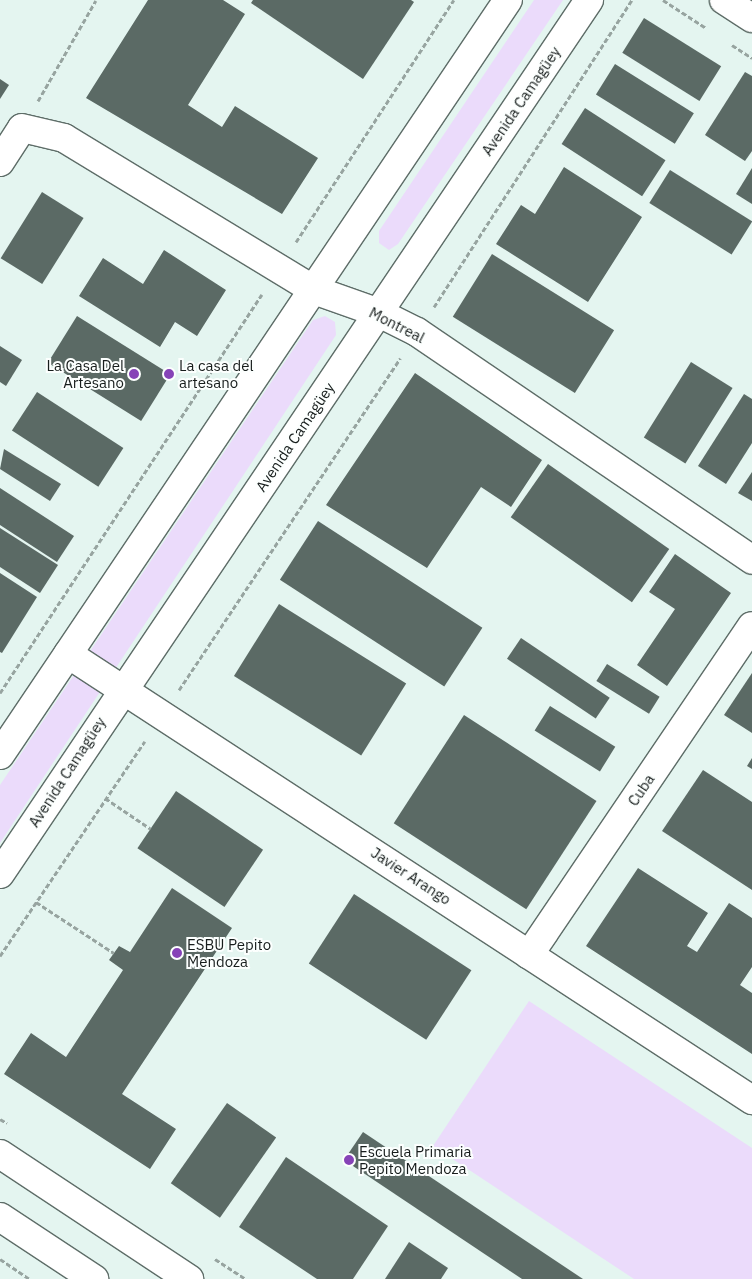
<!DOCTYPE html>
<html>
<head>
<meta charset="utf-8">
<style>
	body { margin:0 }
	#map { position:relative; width:752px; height:1279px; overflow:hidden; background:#e4f5f0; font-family:"IBM Plex Sans",sans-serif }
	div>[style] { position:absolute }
	.green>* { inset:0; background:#ebdbfb }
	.building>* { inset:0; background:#5b6a65; transform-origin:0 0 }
	.path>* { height:3px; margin-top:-1.5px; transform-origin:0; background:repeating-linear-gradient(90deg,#97a4a0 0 5px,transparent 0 7.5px) }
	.roads { filter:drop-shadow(1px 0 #5e6d68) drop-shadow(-1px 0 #5e6d68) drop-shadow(0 1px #5e6d68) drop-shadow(0 -1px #5e6d68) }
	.minor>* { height:28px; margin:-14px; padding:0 14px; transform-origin:14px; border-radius:14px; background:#fff }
	.major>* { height:28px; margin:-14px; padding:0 14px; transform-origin:14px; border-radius:14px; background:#fff }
	.dots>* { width:14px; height:14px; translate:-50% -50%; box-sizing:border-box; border:2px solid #fcfffe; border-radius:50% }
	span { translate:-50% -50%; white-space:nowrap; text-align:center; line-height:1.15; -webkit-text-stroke:4px #fcfffe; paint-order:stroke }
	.street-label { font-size:15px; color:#171d1c }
	.poi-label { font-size:15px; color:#171d1c }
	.right { translate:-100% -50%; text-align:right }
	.left { translate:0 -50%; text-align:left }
</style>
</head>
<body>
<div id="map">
	<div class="green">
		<i style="clip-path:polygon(534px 0,563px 0,398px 244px,389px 250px,379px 243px,379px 231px)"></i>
		<i style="clip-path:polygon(325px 316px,335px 322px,336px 335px,0 843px,0 785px,313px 320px)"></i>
		<i style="clip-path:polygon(529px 1001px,752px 1148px,752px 1279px,634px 1279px,433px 1146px)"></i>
	</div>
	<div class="building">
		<i style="clip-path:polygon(148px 0,223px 0,245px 14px,188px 105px,222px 127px,235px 106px,318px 158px,282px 214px,86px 98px)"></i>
		<i style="clip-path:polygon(253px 0,411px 0,414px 2px,363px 79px,251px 3px)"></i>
		<i style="left:644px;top:18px;width:91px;height:41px;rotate:32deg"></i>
		<i style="left:615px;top:64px;width:93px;height:36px;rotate:32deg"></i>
		<i style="clip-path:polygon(745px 72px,752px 76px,752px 151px,745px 161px,705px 135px)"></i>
		<i style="clip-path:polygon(0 79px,9px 85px,0 99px)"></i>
		<i style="left:585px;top:108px;width:96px;height:43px;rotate:33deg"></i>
		<i style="clip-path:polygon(564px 167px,642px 217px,588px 302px,496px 244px,521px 205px,535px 214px)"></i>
		<i style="clip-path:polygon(752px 168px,752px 204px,736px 194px)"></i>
		<i style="left:670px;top:170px;width:97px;height:39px;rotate:32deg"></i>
		<i style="left:42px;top:192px;width:49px;height:78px;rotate:32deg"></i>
		<i style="clip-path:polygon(164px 250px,226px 290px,197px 336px,175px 322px,160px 347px,79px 296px,103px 258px,143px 284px)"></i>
		<i style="left:492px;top:254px;width:144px;height:74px;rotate:32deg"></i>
		<i style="left:77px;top:316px;width:110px;height:55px;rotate:32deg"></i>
		<i style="clip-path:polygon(0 346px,22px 360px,6px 386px,0 382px)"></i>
		<i style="left:691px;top:362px;width:49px;height:89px;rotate:32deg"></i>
		<i style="clip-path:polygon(415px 373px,542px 460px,511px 507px,481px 487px,427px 568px,326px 505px)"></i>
		<i style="left:37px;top:392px;width:103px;height:46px;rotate:33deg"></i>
		<i style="clip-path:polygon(744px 394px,752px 399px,752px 443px,726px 484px,698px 466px)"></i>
		<i style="clip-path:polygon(4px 449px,61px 484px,50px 501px,0 469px)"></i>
		<i style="left:548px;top:464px;width:148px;height:65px;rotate:35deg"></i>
		<i style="clip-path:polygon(752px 472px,752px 501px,738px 493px)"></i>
		<i style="clip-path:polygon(0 488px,74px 536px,57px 562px,0 525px)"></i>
		<i style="left:318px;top:521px;width:196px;height:70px;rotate:33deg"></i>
		<i style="clip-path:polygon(0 528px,58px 565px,40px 593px,0 567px)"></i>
		<i style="clip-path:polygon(675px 554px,731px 593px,667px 686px,637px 665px,675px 609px,649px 592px)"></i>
		<i style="clip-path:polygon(0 573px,37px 597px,2px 653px,0 652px)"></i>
		<i style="left:279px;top:604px;width:150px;height:85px;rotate:32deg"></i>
		<i style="left:521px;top:638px;width:107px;height:25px;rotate:34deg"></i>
		<i style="left:607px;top:664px;width:62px;height:20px;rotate:32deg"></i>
		<i style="clip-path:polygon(752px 673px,752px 733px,724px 715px)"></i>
		<i style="left:550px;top:706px;width:77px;height:29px;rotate:32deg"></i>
		<i style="left:464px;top:715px;width:158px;height:129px;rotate:33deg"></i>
		<i style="clip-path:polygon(752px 758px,752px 769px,747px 766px)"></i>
		<i style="clip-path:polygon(703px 770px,752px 802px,752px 890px,662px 831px)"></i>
		<i style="left:176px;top:791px;width:105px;height:69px;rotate:34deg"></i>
		<i style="clip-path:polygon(638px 868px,708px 913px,687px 946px,697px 952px,729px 903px,752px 918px,752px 967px,740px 985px,752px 993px,752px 1054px,586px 946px)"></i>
		<i style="clip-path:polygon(172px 888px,232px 928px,122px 1094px,176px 1129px,150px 1169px,4px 1074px,31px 1033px,66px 1057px,123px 970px,109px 960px,119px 946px,130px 952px)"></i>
		<i style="left:354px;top:894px;width:140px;height:83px;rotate:33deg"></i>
		<i style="left:227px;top:1103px;width:60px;height:98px;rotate:35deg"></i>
		<i style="clip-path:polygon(363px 1132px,583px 1279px,522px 1279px,344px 1160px)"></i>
		<i style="clip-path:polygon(286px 1157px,388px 1226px,353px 1279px,317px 1279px,239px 1227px)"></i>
		<i style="clip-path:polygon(409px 1242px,448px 1268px,441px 1279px,385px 1279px)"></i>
	</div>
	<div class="path">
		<i style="left:663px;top:0;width:51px;rotate:33.1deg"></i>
		<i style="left:732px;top:45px;width:24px;rotate:33deg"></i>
		<i style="left:38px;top:101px;width:116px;rotate:-60.1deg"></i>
		<i style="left:296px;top:242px;width:289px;rotate:-56.9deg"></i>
		<i style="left:434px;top:307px;width:365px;rotate:-57.2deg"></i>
		<i style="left:179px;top:690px;width:399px;rotate:-56.3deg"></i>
		<i style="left:0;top:693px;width:477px;rotate:-56.7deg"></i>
		<i style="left:105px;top:798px;width:55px;rotate:34deg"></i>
		<i style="left:36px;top:902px;width:93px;rotate:33.2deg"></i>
		<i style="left:0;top:956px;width:259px;rotate:-56deg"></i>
		<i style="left:0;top:1119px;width:8px;rotate:30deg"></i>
		<i style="left:0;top:1259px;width:36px;rotate:34deg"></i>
		<i style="left:215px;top:1259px;width:37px;rotate:33deg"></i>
	</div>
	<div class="roads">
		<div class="minor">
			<i style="left:724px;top:0;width:33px;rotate:33deg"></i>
			<i style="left:0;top:162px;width:40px;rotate:-57.1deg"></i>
			<i style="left:22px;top:128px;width:43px;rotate:13.4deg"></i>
			<i style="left:64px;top:138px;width:293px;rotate:31.3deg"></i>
			<i style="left:314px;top:290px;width:69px;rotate:19.5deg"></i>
			<i style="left:379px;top:313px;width:42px;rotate:26.6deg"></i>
			<i style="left:417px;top:332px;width:405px;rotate:34.2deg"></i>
			<i style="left:68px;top:654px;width:817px;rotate:33.11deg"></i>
			<i style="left:529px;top:955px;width:397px;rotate:-55.9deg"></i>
		</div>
		<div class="major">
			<i style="left:0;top:755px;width:910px;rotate:-56.07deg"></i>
			<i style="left:0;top:874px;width:1054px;rotate:-56.02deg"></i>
			<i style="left:0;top:1154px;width:227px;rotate:33.5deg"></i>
			<i style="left:0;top:1217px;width:113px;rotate:33.4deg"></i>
		</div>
	</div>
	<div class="dots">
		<i style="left:134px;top:374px;background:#8643b7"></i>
		<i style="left:169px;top:374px;background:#8643b7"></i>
		<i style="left:177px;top:953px;background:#8643b7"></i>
		<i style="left:349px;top:1160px;background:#8643b7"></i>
	</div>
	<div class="street-label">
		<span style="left:521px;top:101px;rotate:-56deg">Avenida Camagüey</span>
		<span style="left:397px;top:325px;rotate:27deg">Montreal</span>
		<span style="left:295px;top:437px;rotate:-56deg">Avenida Camagüey</span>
		<span style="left:67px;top:772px;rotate:-57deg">Avenida Camagüey</span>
		<span style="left:641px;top:790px;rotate:-56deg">Cuba</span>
		<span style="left:411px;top:876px;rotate:33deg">Javier Arango</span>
	</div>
	<div class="poi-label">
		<span class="right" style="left:124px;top:374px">La Casa Del<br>Artesano</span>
		<span class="left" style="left:179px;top:374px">La casa del<br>artesano</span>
		<span class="left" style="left:187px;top:953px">ESBU Pepito<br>Mendoza</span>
		<span class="left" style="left:359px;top:1160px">Escuela Primaria<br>Pepito Mendoza</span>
	</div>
</div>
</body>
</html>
